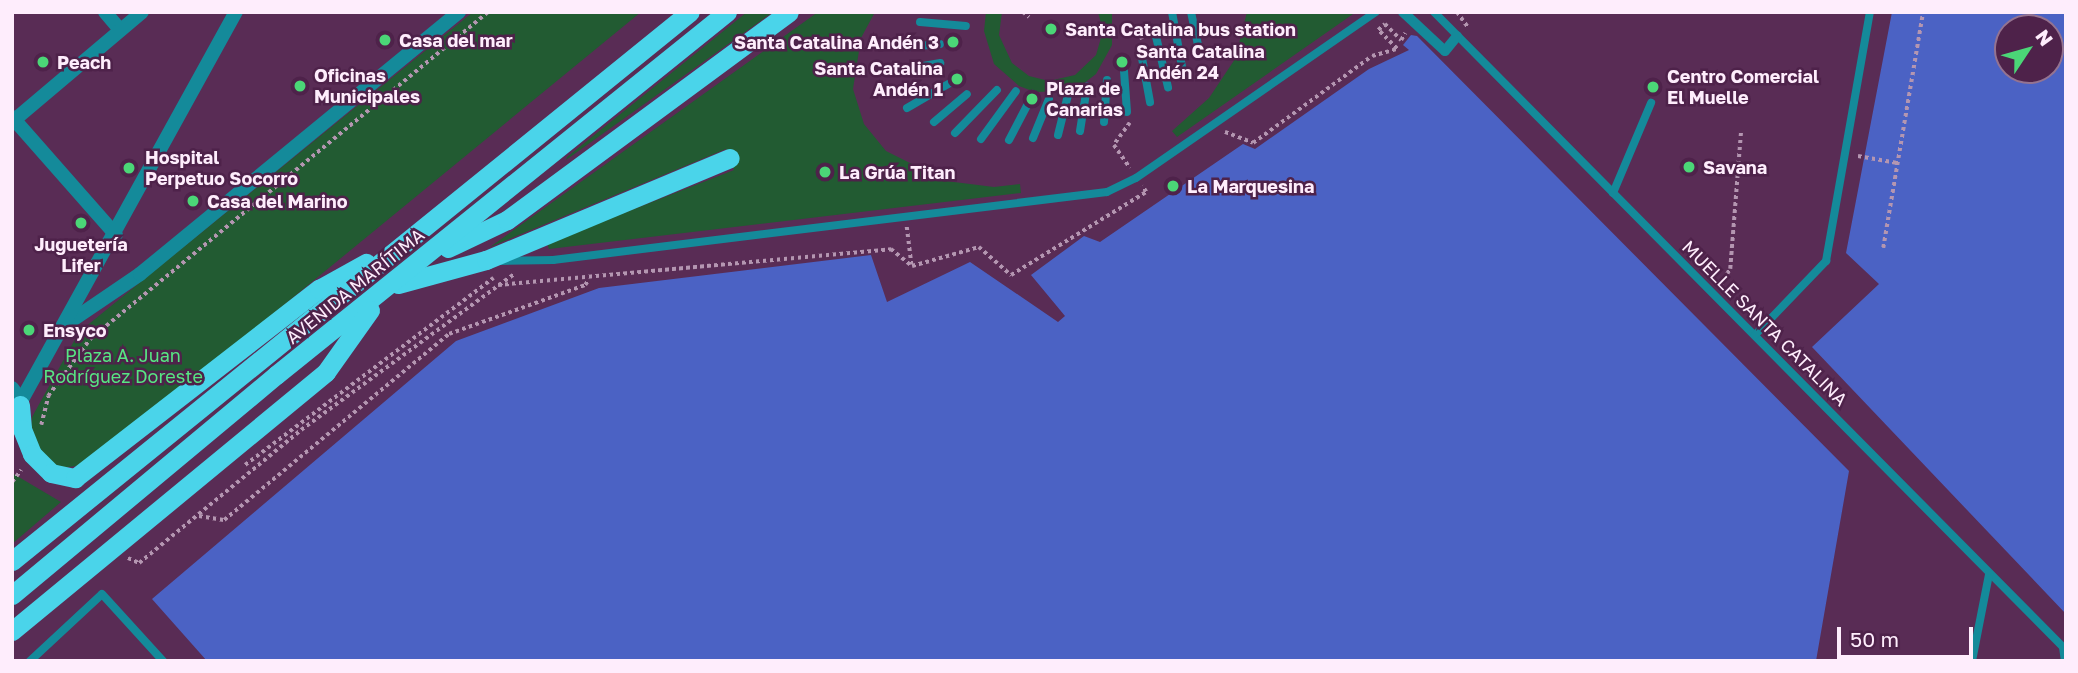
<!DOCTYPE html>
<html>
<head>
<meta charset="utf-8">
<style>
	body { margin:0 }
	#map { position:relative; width:2078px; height:673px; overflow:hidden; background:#592c55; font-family:"Golos Text",sans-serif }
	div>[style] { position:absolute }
	.green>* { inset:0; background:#225b32 }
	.water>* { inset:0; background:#4b62c4 }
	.path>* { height:3.5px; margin-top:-1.75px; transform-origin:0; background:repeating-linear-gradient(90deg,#b496b1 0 3.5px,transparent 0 7px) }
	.service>* { height:8px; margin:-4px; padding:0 4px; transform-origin:4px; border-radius:4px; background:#148a9a }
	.pedestrian>* { height:10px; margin:-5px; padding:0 5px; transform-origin:5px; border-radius:5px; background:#148a9a }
	.minor>* { height:14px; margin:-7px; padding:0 7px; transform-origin:7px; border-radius:7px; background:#148a9a }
	.tertiary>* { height:14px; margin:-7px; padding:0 7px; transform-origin:7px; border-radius:7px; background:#148a9a }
	.trunk>* { height:19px; margin:-9.5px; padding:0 9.5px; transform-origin:9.5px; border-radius:9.5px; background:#4ad4ea }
	.dots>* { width:19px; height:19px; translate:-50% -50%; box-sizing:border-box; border:4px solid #4e224a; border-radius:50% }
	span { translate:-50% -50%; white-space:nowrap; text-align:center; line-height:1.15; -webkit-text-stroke:5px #4e224a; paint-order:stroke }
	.poi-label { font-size:18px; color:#feedfc; font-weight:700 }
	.left { translate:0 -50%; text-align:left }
	.right { translate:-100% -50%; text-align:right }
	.street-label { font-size:18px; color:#feedfc }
	.park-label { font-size:18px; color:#57e683 }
	.frame { position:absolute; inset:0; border:14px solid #feedfc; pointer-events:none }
	.north { position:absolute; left:1994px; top:14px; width:70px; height:70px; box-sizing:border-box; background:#4e224a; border:2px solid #947391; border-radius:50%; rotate:54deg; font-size:19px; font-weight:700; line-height:28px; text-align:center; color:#feedfc }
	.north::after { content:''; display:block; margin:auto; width:24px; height:32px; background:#4bd677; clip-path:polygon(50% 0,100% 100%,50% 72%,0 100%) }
	.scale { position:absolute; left:1837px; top:627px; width:136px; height:32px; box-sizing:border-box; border:4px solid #feedfc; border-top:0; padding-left:9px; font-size:21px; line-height:24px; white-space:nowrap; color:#feedfc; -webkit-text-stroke:5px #4e224a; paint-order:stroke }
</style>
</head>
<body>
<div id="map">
	<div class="green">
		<i style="clip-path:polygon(473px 12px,641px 12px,90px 464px,62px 468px,48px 462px,30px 438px,32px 417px,79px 332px)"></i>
		<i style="clip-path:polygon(747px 12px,773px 12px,566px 160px,567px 157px)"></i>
		<i style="clip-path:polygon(818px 12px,875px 12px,861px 38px,853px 89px,864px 124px,886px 151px,946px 181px,994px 187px,1020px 184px,1021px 193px,549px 249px,547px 243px,734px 170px,726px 149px,490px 247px)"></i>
		<i style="clip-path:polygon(986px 12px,1002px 12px,999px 35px,1012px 63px,1029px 76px,1049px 81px,1075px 75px,1096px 55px,1103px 31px,1098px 12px,1112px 12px,1112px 45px,1096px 74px,1083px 84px,1068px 91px,1035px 92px,1019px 86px,994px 64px,984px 31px)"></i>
		<i style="clip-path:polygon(1247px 12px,1356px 12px,1177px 137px,1172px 131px,1209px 98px,1235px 59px)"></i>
		<i style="clip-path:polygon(12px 473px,61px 502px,12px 544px)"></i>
	</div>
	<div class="water">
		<i style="clip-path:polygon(evenodd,1892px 12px,2066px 12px,2066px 614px,1812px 347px,1879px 284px,1846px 253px,1892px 12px,2008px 28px,2050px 28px,2050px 70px,2008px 70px,2008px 28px)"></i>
		<i style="clip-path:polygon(1411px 35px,1417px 36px,1849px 471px,1816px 661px,207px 661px,152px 599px,456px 341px,599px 288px,871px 255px,887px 302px,970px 262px,1058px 322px,1065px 316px,1031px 275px,1084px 236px,1100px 242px,1243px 144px,1255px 149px,1369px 69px,1409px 50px,1403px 45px)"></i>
	</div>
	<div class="path">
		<i style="left:1023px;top:12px;width:8px;rotate:40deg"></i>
		<i style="left:1457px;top:12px;width:19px;rotate:54deg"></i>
		<i style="left:1139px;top:31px;width:9px;rotate:69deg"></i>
		<i style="left:1130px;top:123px;width:27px;rotate:126deg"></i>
		<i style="left:1114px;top:145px;width:28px;rotate:55deg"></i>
		<i style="left:1225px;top:132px;width:30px;rotate:21deg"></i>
		<i style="left:1253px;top:143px;width:147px;rotate:-36.2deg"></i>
		<i style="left:1372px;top:56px;width:26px;rotate:-16deg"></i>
		<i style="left:1397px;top:49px;width:27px;rotate:-135deg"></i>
		<i style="left:1378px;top:30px;width:9px;rotate:-41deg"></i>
		<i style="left:1385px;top:24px;width:23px;rotate:45deg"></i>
		<i style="left:1401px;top:40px;width:8px;rotate:-60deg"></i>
		<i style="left:1858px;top:156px;width:40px;rotate:10deg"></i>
		<i style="left:907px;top:227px;width:38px;rotate:83deg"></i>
		<i style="left:1883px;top:248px;width:239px;rotate:-80.4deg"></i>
		<i style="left:498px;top:285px;width:395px;rotate:-5.2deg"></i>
		<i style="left:891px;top:249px;width:27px;rotate:39deg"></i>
		<i style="left:912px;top:266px;width:70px;rotate:-15.8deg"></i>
		<i style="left:979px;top:247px;width:43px;rotate:41.2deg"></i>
		<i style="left:1011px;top:275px;width:158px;rotate:-31.6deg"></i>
		<i style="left:1146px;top:192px;width:7px;rotate:-124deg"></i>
		<i style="left:1720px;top:286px;width:20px;rotate:-60deg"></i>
		<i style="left:1730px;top:269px;width:139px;rotate:-85.5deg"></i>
		<i style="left:41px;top:425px;width:30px;rotate:-76deg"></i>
		<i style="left:48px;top:396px;width:71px;rotate:-53.6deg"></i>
		<i style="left:90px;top:339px;width:515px;rotate:-39.41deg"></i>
		<i style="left:245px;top:465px;width:311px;rotate:-37deg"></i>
		<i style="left:12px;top:482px;width:15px;rotate:-53deg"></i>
		<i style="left:199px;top:516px;width:25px;rotate:9deg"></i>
		<i style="left:224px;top:520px;width:292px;rotate:-39.6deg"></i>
		<i style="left:449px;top:334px;width:145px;rotate:-19.8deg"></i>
		<i style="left:585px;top:285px;width:7px;rotate:-56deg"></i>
		<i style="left:128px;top:558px;width:12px;rotate:24deg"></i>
		<i style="left:139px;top:563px;width:210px;rotate:-39.4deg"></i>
		<i style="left:301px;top:430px;width:264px;rotate:-36.2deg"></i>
	</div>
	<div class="service">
		<i style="left:1172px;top:12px;width:61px;rotate:79.6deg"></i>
		<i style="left:1191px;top:12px;width:38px;rotate:78deg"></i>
		<i style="left:1434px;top:12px;width:898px;rotate:45.27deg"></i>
		<i style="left:920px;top:22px;width:46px;rotate:5deg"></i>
		<i style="left:1154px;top:28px;width:61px;rotate:76.7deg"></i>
		<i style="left:907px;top:47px;width:33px;rotate:-5deg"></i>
		<i style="left:1142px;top:58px;width:45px;rotate:79.7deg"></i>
		<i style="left:895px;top:71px;width:46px;rotate:-10.1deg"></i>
		<i style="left:1124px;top:71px;width:41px;rotate:85.8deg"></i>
		<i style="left:907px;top:108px;width:50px;rotate:-30.2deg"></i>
		<i style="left:934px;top:122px;width:43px;rotate:-40.3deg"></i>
		<i style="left:1104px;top:122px;width:42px;rotate:-85.9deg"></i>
		<i style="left:1080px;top:131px;width:45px;rotate:-81deg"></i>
		<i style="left:955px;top:133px;width:60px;rotate:-45.7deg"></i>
		<i style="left:1058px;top:135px;width:41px;rotate:-76deg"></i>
		<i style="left:1033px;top:138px;width:42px;rotate:-67.7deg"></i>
		<i style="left:981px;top:139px;width:59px;rotate:-53.9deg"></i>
		<i style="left:1009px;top:140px;width:52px;rotate:-62.4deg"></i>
		<i style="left:1613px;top:193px;width:98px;rotate:-67.1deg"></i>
		<i style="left:500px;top:261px;width:53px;rotate:-1.1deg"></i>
		<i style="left:553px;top:260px;width:558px;rotate:-7deg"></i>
		<i style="left:1107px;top:192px;width:32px;rotate:-26deg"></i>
		<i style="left:1136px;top:178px;width:292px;rotate:-34.7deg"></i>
		<i style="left:1755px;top:335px;width:103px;rotate:-46.2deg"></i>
		<i style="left:1826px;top:261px;width:253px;rotate:-80deg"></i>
		<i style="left:2063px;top:647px;width:14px;rotate:82deg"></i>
		<i style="left:30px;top:661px;width:98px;rotate:-42.9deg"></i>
		<i style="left:102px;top:594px;width:91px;rotate:47.7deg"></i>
		<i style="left:1972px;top:661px;width:89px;rotate:-78.9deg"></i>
	</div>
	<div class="pedestrian">
		<i style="left:1403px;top:12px;width:57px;rotate:42.9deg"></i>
		<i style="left:1445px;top:51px;width:19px;rotate:-51deg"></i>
	</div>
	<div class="minor">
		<i style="left:105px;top:12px;width:23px;rotate:50deg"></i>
		<i style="left:12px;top:117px;width:157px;rotate:48.6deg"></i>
		<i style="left:68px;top:323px;width:87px;rotate:-34.2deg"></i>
		<i style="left:140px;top:274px;width:413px;rotate:-39.4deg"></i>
		<i style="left:12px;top:388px;width:15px;rotate:53deg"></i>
		<i style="left:15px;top:412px;width:457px;rotate:-61.1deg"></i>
	</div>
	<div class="tertiary">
		<i style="left:12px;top:122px;width:170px;rotate:-40.2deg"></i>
	</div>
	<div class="trunk">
		<i style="left:448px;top:248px;width:65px;rotate:-25.4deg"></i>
		<i style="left:507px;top:220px;width:350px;rotate:-36.4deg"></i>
		<i style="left:398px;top:284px;width:91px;rotate:-15.3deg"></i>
		<i style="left:486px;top:260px;width:264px;rotate:-22.7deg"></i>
		<i style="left:20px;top:405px;width:24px;rotate:85deg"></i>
		<i style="left:22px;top:429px;width:27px;rotate:68deg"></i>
		<i style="left:32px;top:454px;width:27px;rotate:45deg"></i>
		<i style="left:51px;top:473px;width:25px;rotate:12deg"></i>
		<i style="left:75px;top:478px;width:309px;rotate:-37.8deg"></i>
		<i style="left:319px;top:289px;width:54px;rotate:-29deg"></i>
		<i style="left:12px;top:561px;width:872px;rotate:-39deg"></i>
		<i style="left:12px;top:595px;width:344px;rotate:-39.8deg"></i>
		<i style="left:276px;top:375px;width:579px;rotate:-38.83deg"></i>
		<i style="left:12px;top:631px;width:407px;rotate:-39.5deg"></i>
		<i style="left:326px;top:372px;width:76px;rotate:-54.6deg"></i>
	</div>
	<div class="dots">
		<i style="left:1051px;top:29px;background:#4bd677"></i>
		<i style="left:385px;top:40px;background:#4bd677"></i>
		<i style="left:953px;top:42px;background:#4bd677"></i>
		<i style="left:43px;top:62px;background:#4bd677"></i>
		<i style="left:1122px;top:62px;background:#4bd677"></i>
		<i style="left:957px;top:79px;background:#4bd677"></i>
		<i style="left:300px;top:86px;background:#4bd677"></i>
		<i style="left:1653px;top:87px;background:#4bd677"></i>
		<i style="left:1032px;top:99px;background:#4bd677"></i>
		<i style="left:1689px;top:167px;background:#4bd677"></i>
		<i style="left:129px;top:168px;background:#4bd677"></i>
		<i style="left:825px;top:172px;background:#4bd677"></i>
		<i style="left:1173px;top:186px;background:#4bd677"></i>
		<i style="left:193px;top:201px;background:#4bd677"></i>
		<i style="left:81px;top:223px;background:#4bd677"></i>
		<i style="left:29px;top:330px;background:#4bd677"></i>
	</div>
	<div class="poi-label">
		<span class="left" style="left:1065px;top:29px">Santa Catalina bus station</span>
		<span class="left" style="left:399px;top:40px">Casa del mar</span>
		<span class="right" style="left:939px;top:42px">Santa Catalina Andén 3</span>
		<span class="left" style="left:1136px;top:62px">Santa Catalina<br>Andén 24</span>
		<span class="left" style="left:57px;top:62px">Peach</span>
		<span class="right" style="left:943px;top:79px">Santa Catalina<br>Andén 1</span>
		<span class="left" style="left:314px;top:86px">Oficinas<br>Municipales</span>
		<span class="left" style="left:1667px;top:87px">Centro Comercial<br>El Muelle</span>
		<span class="left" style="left:1046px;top:99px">Plaza de<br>Canarias</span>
		<span class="left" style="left:145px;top:168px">Hospital<br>Perpetuo Socorro</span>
		<span class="left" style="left:1703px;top:167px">Savana</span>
		<span class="left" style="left:839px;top:172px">La Grúa Titan</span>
		<span class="left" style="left:1187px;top:186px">La Marquesina</span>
		<span class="left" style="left:207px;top:201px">Casa del Marino</span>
		<span style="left:81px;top:255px">Juguetería<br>Lifer</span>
		<span class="left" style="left:43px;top:330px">Ensyco</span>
	</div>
	<div class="street-label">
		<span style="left:355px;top:286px;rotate:-39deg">AVENIDA MARÍTIMA</span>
		<span style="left:1765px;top:323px;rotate:45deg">MUELLE SANTA CATALINA</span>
	</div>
	<div class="park-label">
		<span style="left:123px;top:366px">Plaza A. Juan<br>Rodríguez Doreste</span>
	</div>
	<div class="frame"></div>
	<div class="north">N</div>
	<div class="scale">50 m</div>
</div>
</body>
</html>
